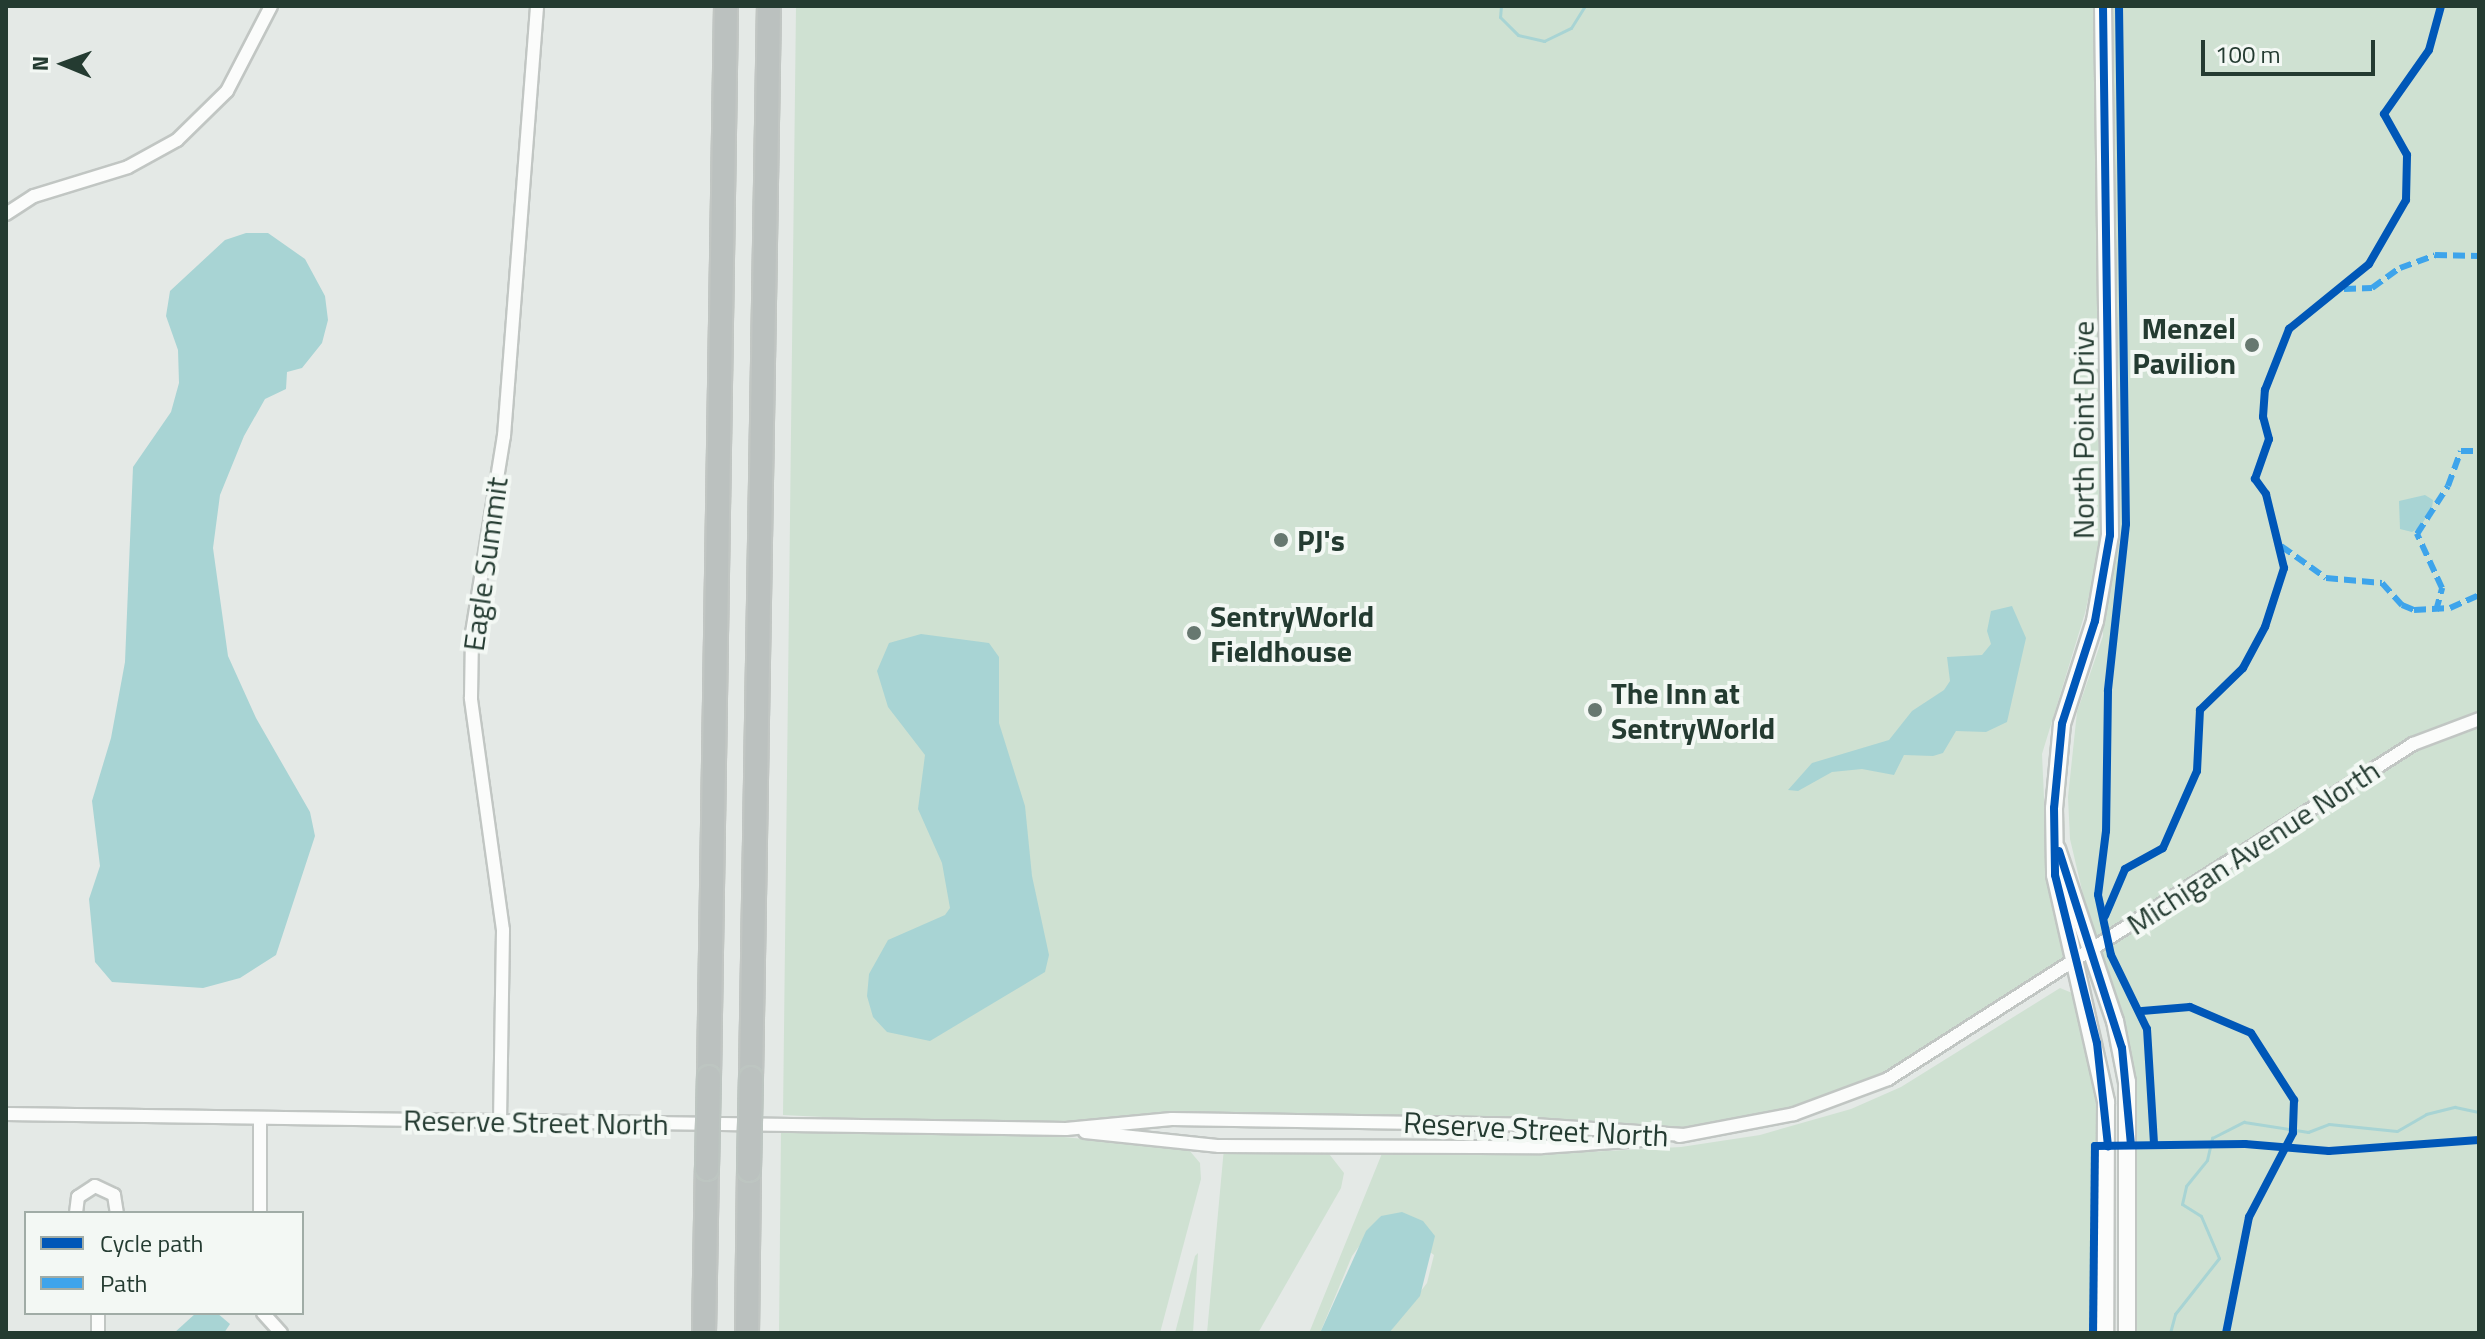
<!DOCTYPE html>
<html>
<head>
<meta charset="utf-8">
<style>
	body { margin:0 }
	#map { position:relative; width:2485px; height:1339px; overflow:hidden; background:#e4e9e6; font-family:"Titillium Web",sans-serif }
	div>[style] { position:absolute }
	.green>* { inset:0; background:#cfe1d2 }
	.water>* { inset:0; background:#a8d4d4 }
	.stream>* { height:3px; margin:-1.5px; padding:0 1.5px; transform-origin:1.5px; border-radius:1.5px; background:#a8d4d4 }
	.roads { filter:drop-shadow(2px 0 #c1c6c3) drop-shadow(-2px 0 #c1c6c3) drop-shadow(0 2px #c1c6c3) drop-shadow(0 -2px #c1c6c3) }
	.street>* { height:12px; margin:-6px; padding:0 6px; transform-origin:6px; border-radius:6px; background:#fbfcfb }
	.secondary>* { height:16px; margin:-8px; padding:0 8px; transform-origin:8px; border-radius:8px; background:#fbfcfb }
	.highway>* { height:22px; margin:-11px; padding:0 11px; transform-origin:11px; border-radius:11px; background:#bbc1bf }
	.bridges { filter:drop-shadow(2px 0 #bdc5c1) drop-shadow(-2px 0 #bdc5c1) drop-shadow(0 2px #bdc5c1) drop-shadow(0 -2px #bdc5c1) }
	.highway-bridge>* { height:22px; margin:-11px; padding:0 11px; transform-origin:11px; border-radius:11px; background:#bbc1bf }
	.quiet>* { height:6px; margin-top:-3px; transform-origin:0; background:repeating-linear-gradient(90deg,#3ea4eb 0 12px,transparent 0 18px) }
	.cycleway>* { height:8px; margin:-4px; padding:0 4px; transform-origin:4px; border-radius:4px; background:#0057b8 }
	.dots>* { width:22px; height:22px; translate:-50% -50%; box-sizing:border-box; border:4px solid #f3f8f4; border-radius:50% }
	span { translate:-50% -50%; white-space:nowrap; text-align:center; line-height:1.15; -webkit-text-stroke:8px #f3f8f4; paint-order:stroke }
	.poi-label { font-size:30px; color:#243b31; font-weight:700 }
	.right { translate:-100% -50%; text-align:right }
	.left { translate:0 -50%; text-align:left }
	.street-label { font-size:30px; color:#243b31 }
	.frame { position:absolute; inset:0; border:8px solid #243b31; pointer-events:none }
	.legend { position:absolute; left:24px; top:1211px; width:280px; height:104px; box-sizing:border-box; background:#f3f8f4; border:2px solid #a0aca6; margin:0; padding:10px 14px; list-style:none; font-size:24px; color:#243b31 }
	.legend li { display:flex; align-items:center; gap:16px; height:40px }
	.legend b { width:40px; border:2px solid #a0aca6 }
	.north { position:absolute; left:24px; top:24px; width:80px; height:80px; -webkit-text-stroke:6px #f3f8f4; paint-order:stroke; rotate:271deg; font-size:22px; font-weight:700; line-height:32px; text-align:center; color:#243b31 }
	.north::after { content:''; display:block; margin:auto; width:28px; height:36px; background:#243b31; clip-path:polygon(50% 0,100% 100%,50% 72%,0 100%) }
	.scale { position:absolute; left:2201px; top:40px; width:174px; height:36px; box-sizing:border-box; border:4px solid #243b31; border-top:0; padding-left:10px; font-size:24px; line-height:28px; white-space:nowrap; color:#243b31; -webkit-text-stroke:6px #f3f8f4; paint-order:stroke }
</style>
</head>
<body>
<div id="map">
	<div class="green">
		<i style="clip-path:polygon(796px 6px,2479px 6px,2479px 1333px,2127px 1333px,2127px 1082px,2070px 839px,2068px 797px,2077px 712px,2103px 636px,2104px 528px,2085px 613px,2042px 754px,2047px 863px,2065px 969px,1858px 1092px,1684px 1135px,1221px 1121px,1066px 1129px,783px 1115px)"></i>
		<i style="clip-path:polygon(2060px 988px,2077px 995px,2100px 1110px,2099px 1333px,1389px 1333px,1427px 1283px,1434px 1255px,1381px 1216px,1352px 1256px,1320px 1333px,1309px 1333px,1383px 1151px,1588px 1152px,1681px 1147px,1760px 1135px,1851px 1109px,1901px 1087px)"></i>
		<i style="clip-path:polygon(781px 1131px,1045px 1135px,1189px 1150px,1200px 1163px,1201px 1179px,1160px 1333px,779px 1333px)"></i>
		<i style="clip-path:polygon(1224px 1148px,1326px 1150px,1344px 1173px,1341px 1188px,1258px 1333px,1207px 1333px)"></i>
		<i style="clip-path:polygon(1198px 1253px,1193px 1333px,1175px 1333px,1195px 1256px)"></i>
	</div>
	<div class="water">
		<i style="clip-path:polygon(246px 233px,268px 233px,305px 259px,325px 296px,328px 320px,322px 343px,302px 368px,287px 372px,286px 389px,265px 399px,244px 436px,220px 495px,213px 548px,228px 656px,256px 718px,310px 812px,315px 836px,276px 955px,240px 978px,203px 988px,112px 982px,95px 962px,89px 899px,100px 866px,92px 801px,111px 738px,125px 662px,133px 467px,171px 412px,179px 383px,178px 350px,166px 316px,170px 291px,225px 240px)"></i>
		<i style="clip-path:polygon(2425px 495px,2433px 500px,2432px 508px,2420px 527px,2412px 532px,2400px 529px,2399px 501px)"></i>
		<i style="clip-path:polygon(2012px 606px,2026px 638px,2007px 722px,1986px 732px,1956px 731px,1943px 753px,1933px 756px,1904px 755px,1894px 775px,1862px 769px,1832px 772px,1798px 791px,1788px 790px,1812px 763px,1889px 740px,1912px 711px,1944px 690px,1950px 681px,1947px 657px,1982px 655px,1991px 644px,1987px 631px,1991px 611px)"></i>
		<i style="clip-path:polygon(921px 634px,989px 643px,999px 657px,999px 723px,1025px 806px,1032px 876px,1049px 955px,1045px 972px,930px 1041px,887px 1032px,873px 1017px,867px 996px,869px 974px,888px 940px,945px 915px,950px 908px,942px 863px,918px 809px,925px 755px,888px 707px,877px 671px,889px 643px)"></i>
		<i style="clip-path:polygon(1402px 1212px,1423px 1221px,1435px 1236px,1420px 1296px,1389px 1333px,1320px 1333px,1366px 1231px,1381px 1216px)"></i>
		<i style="clip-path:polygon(196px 1313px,217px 1313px,230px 1324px,224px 1333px,174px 1333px)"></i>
	</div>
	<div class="stream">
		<i style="left:1501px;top:6px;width:11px;rotate:95deg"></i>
		<i style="left:1500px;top:17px;width:25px;rotate:45deg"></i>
		<i style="left:1518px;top:35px;width:27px;rotate:13deg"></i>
		<i style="left:1544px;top:41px;width:30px;rotate:-26deg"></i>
		<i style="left:1571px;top:28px;width:26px;rotate:-58deg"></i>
		<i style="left:2170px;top:1333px;width:20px;rotate:-75deg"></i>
		<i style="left:2175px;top:1314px;width:71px;rotate:-51.8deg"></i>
		<i style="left:2219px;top:1258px;width:46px;rotate:-113.2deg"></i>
		<i style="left:2201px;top:1216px;width:22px;rotate:-148deg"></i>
		<i style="left:2182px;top:1204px;width:18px;rotate:-77deg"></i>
		<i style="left:2186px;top:1186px;width:33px;rotate:-51deg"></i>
		<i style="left:2207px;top:1160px;width:23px;rotate:-77deg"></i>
		<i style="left:2212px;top:1138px;width:36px;rotate:-27deg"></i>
		<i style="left:2244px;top:1122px;width:65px;rotate:8.9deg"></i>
		<i style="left:2308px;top:1132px;width:22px;rotate:-21deg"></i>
		<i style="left:2329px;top:1124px;width:68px;rotate:5.9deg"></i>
		<i style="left:2397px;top:1131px;width:34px;rotate:-30deg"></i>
		<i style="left:2426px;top:1114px;width:30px;rotate:-14deg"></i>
		<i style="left:2455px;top:1107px;width:25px;rotate:12deg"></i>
	</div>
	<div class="roads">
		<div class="street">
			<i style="left:6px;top:214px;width:33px;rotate:-33deg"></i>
			<i style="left:34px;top:196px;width:98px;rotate:-17.1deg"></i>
			<i style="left:128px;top:167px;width:56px;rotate:-28.9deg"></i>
			<i style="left:177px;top:140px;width:70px;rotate:-44.4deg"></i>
			<i style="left:227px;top:91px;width:96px;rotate:-62.6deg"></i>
			<i style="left:6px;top:1114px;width:1060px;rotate:0.81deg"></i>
			<i style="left:1066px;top:1129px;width:106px;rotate:-5.4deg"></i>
			<i style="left:1172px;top:1119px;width:362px;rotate:0.9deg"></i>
			<i style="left:1534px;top:1125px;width:150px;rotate:3.8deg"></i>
			<i style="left:500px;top:1122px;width:192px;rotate:-89.1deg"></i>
			<i style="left:503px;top:930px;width:234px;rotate:-97.9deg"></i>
			<i style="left:471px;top:698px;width:65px;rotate:-89.1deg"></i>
			<i style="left:472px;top:633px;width:200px;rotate:-80.8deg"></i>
			<i style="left:504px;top:436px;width:431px;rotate:-85.6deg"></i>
			<i style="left:1085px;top:1132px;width:135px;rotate:6deg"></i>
			<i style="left:1219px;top:1146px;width:323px;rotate:0.2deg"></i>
			<i style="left:1542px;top:1147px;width:115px;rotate:-4deg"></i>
			<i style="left:1679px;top:1136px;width:117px;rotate:-10.8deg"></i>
			<i style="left:1794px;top:1114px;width:100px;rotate:-20.4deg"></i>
			<i style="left:1888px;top:1079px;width:623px;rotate:-32.54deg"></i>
			<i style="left:2413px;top:744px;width:71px;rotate:-20.7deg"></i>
			<i style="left:76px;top:1213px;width:16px;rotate:-83deg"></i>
			<i style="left:78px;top:1197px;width:20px;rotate:-33deg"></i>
			<i style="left:95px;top:1186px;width:21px;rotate:25deg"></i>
			<i style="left:114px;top:1195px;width:18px;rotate:81deg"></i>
			<i style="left:260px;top:1213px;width:95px;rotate:-90deg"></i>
			<i style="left:263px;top:1313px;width:27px;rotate:48deg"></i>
			<i style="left:98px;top:1333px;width:20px;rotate:-90deg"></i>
		</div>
		<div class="secondary">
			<i style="left:2103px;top:6px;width:529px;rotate:89.24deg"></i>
			<i style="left:2110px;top:535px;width:87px;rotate:99.9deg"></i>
			<i style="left:2095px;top:621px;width:108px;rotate:107.8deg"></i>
			<i style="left:2062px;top:724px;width:84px;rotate:95.4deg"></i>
			<i style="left:2054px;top:808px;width:67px;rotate:89.1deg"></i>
			<i style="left:2055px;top:875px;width:233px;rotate:77.3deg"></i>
			<i style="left:2106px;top:1102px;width:231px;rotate:90.2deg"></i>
			<i style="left:2057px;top:849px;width:182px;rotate:71.4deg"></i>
			<i style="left:2115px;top:1021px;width:62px;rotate:78.9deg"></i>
			<i style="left:2127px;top:1082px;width:251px;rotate:90deg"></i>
		</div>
		<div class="highway">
			<i style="left:709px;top:1077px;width:1071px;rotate:-89.09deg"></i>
			<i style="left:751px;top:1078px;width:1072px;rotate:-89.04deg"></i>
			<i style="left:704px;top:1333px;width:164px;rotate:-89deg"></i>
			<i style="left:747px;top:1333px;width:163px;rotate:-89.3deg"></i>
		</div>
	</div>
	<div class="bridges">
		<div class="highway-bridge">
			<i style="left:707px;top:1169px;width:92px;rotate:-88.8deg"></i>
			<i style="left:749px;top:1170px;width:92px;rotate:-88.8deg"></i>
		</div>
	</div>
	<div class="quiet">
		<i style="left:2344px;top:289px;width:28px;rotate:-2deg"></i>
		<i style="left:2372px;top:288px;width:34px;rotate:-36deg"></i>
		<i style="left:2400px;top:268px;width:37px;rotate:-20deg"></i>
		<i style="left:2435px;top:255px;width:44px;rotate:1.3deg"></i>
		<i style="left:2281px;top:546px;width:55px;rotate:35.4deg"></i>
		<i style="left:2326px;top:578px;width:56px;rotate:5.1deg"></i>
		<i style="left:2382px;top:583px;width:30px;rotate:48deg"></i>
		<i style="left:2402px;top:605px;width:13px;rotate:23deg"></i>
		<i style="left:2414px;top:610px;width:36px;rotate:-3deg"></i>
		<i style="left:2450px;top:608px;width:32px;rotate:-24deg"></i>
		<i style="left:2436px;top:611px;width:24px;rotate:-75deg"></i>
		<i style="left:2442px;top:588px;width:60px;rotate:-114.8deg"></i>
		<i style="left:2417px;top:534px;width:57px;rotate:-57.1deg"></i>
		<i style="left:2448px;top:486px;width:37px;rotate:-70deg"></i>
		<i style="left:2461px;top:451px;width:18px"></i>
	</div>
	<div class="cycleway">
		<i style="left:2103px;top:6px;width:529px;rotate:89.24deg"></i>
		<i style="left:2110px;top:535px;width:87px;rotate:99.9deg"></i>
		<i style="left:2095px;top:621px;width:108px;rotate:107.8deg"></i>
		<i style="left:2062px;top:724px;width:84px;rotate:95.4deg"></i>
		<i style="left:2054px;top:808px;width:67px;rotate:89.1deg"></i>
		<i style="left:2055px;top:875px;width:173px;rotate:76deg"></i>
		<i style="left:2097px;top:1043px;width:104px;rotate:83.9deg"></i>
		<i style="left:2119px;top:6px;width:518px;rotate:89.23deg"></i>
		<i style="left:2126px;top:524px;width:168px;rotate:96.2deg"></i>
		<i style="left:2108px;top:691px;width:140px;rotate:90.8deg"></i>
		<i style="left:2106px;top:831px;width:64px;rotate:97.1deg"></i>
		<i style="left:2098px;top:895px;width:61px;rotate:77.8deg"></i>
		<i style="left:2111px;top:955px;width:82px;rotate:64.1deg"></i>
		<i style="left:2147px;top:1029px;width:116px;rotate:86.5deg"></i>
		<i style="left:2059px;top:851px;width:207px;rotate:72.3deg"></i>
		<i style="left:2122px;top:1048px;width:97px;rotate:84.7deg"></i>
		<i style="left:2105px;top:916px;width:51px;rotate:-66.9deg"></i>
		<i style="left:2125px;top:869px;width:43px;rotate:-28.9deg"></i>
		<i style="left:2163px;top:848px;width:84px;rotate:-66.2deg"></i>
		<i style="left:2197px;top:771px;width:61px;rotate:-87.2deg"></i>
		<i style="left:2200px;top:710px;width:60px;rotate:-44.3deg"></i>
		<i style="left:2243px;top:668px;width:47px;rotate:-61.8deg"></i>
		<i style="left:2265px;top:627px;width:62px;rotate:-72.1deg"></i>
		<i style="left:2284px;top:568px;width:76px;rotate:-103.7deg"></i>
		<i style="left:2266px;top:494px;width:19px;rotate:-126deg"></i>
		<i style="left:2255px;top:479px;width:42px;rotate:-70.7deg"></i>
		<i style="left:2269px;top:439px;width:23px;rotate:-105deg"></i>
		<i style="left:2263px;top:417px;width:27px;rotate:-86deg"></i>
		<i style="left:2265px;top:390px;width:66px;rotate:-68.5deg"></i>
		<i style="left:2289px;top:329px;width:103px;rotate:-39.1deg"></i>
		<i style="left:2369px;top:264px;width:74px;rotate:-60deg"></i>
		<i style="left:2406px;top:200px;width:45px;rotate:-88.7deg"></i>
		<i style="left:2407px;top:155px;width:47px;rotate:-119.3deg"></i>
		<i style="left:2384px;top:114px;width:78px;rotate:-54.9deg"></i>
		<i style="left:2429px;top:50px;width:46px;rotate:-74.7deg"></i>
		<i style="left:2142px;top:1011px;width:48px;rotate:-4.8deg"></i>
		<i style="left:2190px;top:1007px;width:66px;rotate:23.1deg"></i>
		<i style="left:2251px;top:1033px;width:80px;rotate:57.3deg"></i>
		<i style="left:2294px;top:1100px;width:33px;rotate:92deg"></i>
		<i style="left:2293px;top:1133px;width:95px;rotate:117.6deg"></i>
		<i style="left:2249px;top:1217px;width:118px;rotate:101.2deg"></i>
		<i style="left:2093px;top:1333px;width:187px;rotate:-89.4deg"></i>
		<i style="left:2095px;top:1146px;width:150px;rotate:-0.8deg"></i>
		<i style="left:2245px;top:1144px;width:84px;rotate:4.8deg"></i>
		<i style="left:2329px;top:1151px;width:150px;rotate:-4.2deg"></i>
	</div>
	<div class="dots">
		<i style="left:2252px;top:345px;background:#677870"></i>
		<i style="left:1281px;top:540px;background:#677870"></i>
		<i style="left:1194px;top:633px;background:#677870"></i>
		<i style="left:1595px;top:710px;background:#677870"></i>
	</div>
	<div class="poi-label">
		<span class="right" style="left:2236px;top:345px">Menzel<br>Pavilion</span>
		<span class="left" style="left:1297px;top:540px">PJ's</span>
		<span class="left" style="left:1210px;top:633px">SentryWorld<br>Fieldhouse</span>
		<span class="left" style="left:1611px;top:710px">The Inn at<br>SentryWorld</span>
	</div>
	<div class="street-label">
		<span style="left:2083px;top:430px;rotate:-90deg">North Point Drive</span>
		<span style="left:485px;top:564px;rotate:-82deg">Eagle Summit</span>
		<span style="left:2253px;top:847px;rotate:-33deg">Michigan Avenue North</span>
		<span style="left:536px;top:1122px;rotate:1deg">Reserve Street North</span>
		<span style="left:1536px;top:1129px;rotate:3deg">Reserve Street North</span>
	</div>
	<div class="frame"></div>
	<ul class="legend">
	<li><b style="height:10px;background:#0057b8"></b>Cycle path</li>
	<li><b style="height:10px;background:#3ea4eb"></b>Path</li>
	</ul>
	<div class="north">N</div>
	<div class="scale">100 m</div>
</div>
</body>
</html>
